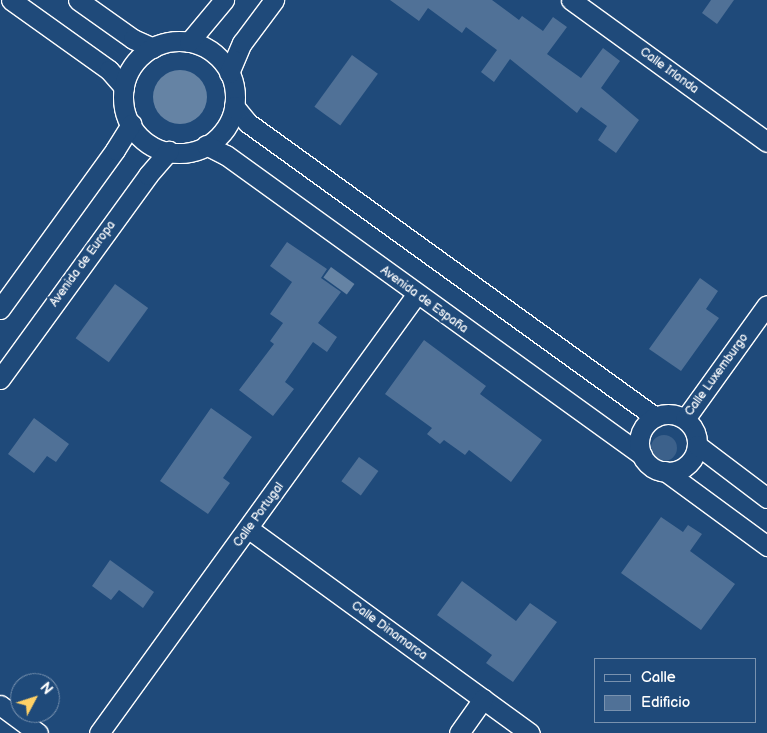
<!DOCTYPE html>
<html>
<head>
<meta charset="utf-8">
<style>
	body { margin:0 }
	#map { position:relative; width:767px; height:733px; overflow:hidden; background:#1f4a7a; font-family:"Balsamiq Sans",sans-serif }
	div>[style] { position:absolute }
	.green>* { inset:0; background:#3c618b }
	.round { border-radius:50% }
	.water>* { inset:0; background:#6583a4; transform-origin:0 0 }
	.building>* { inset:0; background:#507197; transform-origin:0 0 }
	.roads { filter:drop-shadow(1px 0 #fff) drop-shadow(-1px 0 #fff) drop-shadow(0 1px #fff) drop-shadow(0 -1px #fff) }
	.street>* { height:19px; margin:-9.5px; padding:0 9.5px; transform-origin:9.5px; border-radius:9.5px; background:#1f4a7a }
	.street>.ring { margin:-9.5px; padding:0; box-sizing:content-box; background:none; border:19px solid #1f4a7a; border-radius:50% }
	span { translate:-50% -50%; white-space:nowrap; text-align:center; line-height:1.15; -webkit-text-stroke:5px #1f4a7a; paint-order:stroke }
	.street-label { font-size:12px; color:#fff }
	.legend { position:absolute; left:594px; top:658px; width:162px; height:65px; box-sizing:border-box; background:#1f4a7a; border:1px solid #7992af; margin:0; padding:6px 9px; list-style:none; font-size:15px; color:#fff }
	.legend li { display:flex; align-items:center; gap:10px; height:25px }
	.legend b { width:25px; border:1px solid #7992af }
	.north { position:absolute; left:10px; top:673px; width:50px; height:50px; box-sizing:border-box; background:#1f4a7a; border:1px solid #7992af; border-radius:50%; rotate:50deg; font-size:14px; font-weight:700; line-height:20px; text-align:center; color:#fff }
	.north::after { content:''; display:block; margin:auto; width:18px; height:22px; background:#ffd166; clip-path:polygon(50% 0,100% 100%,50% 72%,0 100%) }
</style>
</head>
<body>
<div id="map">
	<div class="green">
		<i class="round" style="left:651px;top:435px;width:26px;height:26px"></i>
	</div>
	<div class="water">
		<i class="round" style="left:153px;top:70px;width:54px;height:54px"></i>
		<i style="left:331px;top:267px;width:29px;height:13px;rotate:36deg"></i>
	</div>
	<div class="building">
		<i style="clip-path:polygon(390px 0,492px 0,519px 20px,522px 16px,543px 31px,553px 17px,567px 27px,547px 54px,581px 78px,603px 48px,620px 61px,601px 88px,639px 120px,616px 153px,598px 140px,607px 126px,581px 107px,577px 113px,510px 59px,494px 82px,481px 72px,497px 50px,466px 27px,462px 33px,428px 8px,419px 21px)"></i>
		<i style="clip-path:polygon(711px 0,734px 0,717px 24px,702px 13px)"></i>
		<i style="left:352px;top:55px;width:32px;height:64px;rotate:36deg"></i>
		<i style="clip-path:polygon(287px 242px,327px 269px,321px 278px,341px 292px,318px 323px,337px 337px,327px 352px,313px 342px,285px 382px,294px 389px,273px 416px,239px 390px,274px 344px,270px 341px,283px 323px,270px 314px,292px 282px,270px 266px)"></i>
		<i style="clip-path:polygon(700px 278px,718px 291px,706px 309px,719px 318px,681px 371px,649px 349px)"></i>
		<i style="left:115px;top:284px;width:41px;height:67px;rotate:36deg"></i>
		<i style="clip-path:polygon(424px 340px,486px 386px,480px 394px,542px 440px,511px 482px,469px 450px,465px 455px,444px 440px,440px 444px,427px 434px,432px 428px,385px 394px)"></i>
		<i style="clip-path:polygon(211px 408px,252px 437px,223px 478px,230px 483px,208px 514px,160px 481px)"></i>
		<i style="clip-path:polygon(34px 418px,69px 444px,56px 462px,47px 456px,34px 473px,8px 454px)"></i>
		<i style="left:359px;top:457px;width:24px;height:30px;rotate:36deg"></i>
		<i style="clip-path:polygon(661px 517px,683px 532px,688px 525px,702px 534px,690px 551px,735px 584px,701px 630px,621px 573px)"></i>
		<i style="clip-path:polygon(110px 560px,154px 592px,143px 608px,119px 590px,111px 600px,92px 586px)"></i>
		<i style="clip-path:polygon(462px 581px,516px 621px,530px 603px,557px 622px,513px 682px,486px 663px,492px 655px,437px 615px)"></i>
	</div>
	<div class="roads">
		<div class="street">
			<i style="left:11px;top:0;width:120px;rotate:35.5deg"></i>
			<i style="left:109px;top:70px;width:23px;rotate:49deg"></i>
			<i style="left:78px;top:0;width:67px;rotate:35.3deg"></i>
			<i style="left:133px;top:39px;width:22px;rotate:24deg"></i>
			<i style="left:571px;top:0;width:242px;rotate:35.9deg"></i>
			<i class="ring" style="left:123px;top:41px;width:93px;height:93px"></i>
			<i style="left:189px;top:42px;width:55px;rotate:-50.2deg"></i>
			<i style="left:229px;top:73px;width:33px;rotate:-67deg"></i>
			<i style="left:242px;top:43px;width:54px;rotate:-53.3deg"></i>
			<i style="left:234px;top:106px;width:22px;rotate:51deg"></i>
			<i style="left:248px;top:123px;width:502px;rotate:35.84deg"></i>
			<i style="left:206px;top:145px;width:22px;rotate:27deg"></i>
			<i style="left:226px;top:155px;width:513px;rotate:35.8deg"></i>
			<i style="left:0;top:309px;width:196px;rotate:-54.1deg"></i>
			<i style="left:115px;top:150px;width:31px;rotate:-58deg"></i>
			<i style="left:0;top:379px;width:252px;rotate:-54deg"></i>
			<i style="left:148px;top:175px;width:32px;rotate:-49deg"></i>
			<i class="ring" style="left:639px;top:414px;width:39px;height:39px"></i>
			<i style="left:685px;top:419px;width:140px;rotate:-54.3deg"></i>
			<i style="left:697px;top:445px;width:88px;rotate:37.1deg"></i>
			<i style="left:665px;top:471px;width:127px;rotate:36.3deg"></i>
			<i style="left:249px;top:529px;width:347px;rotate:36deg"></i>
			<i style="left:0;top:705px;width:47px;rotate:36.4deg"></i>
			<i style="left:99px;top:733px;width:541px;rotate:-54.11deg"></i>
			<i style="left:459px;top:733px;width:42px;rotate:-54.8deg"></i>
		</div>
	</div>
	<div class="street-label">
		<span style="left:669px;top:71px;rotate:36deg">Calle Irlanda</span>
		<span style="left:83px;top:264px;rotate:-54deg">Avenida de Europa</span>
		<span style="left:424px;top:300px;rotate:36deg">Avenida de España</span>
		<span style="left:717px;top:375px;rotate:-54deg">Calle Luxemburgo</span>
		<span style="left:259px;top:515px;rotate:-54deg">Calle Portugal</span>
		<span style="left:389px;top:631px;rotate:36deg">Calle Dinamarca</span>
	</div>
	<ul class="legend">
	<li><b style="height:6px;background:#1f4a7a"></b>Calle</li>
	<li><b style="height:14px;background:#507197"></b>Edificio</li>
	</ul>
	<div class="north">N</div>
</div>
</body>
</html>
